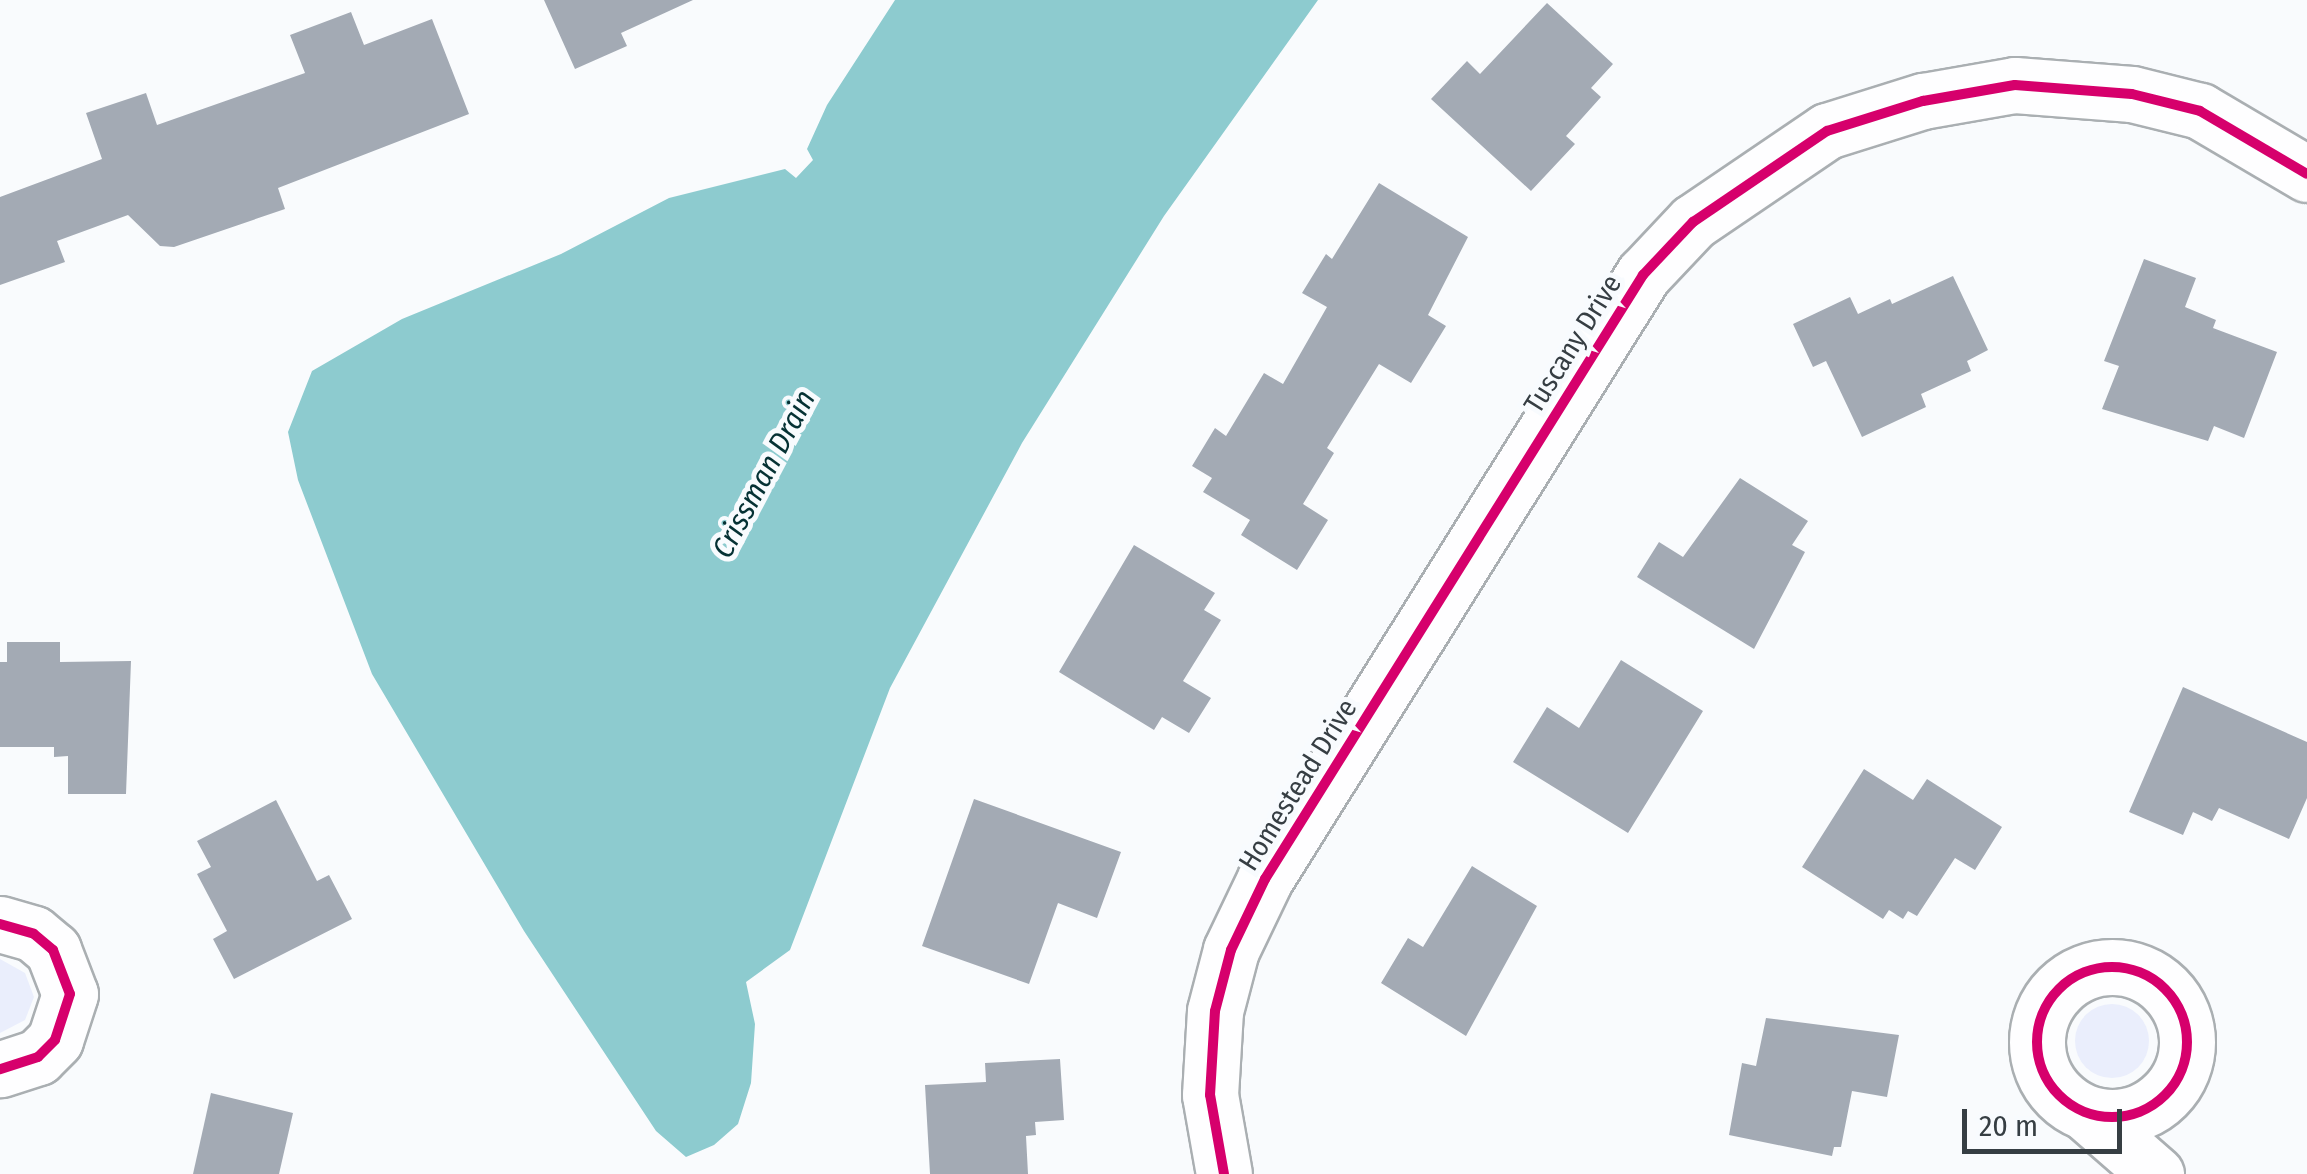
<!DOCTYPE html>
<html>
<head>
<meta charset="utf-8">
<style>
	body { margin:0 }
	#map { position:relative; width:2307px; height:1174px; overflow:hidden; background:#f9fbfd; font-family:"Fira Sans Condensed",sans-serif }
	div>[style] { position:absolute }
	.green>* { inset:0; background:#eaeefc }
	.round { border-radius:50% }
	.water>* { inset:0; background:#8dcbcf }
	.building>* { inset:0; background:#a3aab4 }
	.roads { filter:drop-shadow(2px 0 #aaafb2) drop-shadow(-2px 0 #aaafb2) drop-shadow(0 2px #aaafb2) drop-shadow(0 -2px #aaafb2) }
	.minor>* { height:55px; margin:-27.5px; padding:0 27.5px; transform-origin:27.5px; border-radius:27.5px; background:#fefeff }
	.minor>.ring { margin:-27.5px; padding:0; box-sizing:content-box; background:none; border:55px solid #fefeff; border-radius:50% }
	.cycleway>* { height:10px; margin:-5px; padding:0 5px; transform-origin:5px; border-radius:5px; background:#d6006c }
	.cycleway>.ring { margin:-5px; padding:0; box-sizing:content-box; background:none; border:10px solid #d6006c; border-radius:50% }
	span { translate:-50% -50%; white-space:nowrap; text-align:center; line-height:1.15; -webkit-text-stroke:10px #f8fbfe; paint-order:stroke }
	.street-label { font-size:28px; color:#363e43 }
	.water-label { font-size:30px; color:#053134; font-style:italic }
	.scale { position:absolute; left:1962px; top:1109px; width:160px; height:45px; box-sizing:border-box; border:5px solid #363e43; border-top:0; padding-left:12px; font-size:30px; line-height:35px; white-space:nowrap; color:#363e43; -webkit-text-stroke:8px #f8fbfe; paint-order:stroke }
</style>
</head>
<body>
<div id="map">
	<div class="green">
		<i style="clip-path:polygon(0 959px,25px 973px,34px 997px,25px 1020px,0 1033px)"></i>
		<i class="round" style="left:2075px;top:1004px;width:74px;height:74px"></i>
	</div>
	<div class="water">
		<i style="clip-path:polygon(895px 0,1318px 0,1164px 216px,1022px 443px,890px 688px,790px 950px,746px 982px,755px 1024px,751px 1083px,738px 1124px,714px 1145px,686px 1157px,656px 1131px,524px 931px,372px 674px,298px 480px,288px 432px,312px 371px,402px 319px,561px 254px,669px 198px,785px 169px,796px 178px,813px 160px,807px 149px,827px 105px)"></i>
	</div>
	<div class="building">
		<i style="clip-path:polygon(544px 0,693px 0,621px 33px,627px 46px,575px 69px)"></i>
		<i style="clip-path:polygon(1547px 3px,1613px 64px,1591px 88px,1601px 97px,1566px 136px,1575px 144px,1531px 191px,1431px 99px,1467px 61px,1480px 74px)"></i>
		<i style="clip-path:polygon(351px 12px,364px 45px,432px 19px,469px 114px,278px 188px,285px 209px,174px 247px,160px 246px,128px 215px,57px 241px,65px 262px,0 285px,0 197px,102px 159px,86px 113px,146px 93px,157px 125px,305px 73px,290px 35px)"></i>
		<i style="clip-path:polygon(1379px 183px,1468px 237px,1428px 315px,1446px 326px,1411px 383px,1379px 364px,1327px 448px,1334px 453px,1303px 504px,1328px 520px,1297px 570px,1241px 535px,1250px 520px,1203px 492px,1212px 478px,1192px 466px,1215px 428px,1226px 436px,1264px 373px,1283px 384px,1327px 307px,1302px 293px,1326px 254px,1332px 259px)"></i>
		<i style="clip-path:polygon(2144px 259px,2196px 278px,2185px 307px,2216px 320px,2213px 328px,2277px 352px,2244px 438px,2214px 426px,2208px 441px,2102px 409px,2119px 366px,2104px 361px)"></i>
		<i style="clip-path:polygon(1953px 276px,1988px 350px,1967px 361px,1971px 371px,1921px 394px,1926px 407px,1862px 437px,1826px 361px,1813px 367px,1793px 324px,1850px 297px,1858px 314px,1890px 299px,1892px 304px)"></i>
		<i style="clip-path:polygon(1740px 478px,1808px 521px,1792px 545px,1805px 552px,1754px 649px,1637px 577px,1659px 542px,1683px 557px)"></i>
		<i style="clip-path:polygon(1134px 545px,1215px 593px,1204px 610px,1221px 620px,1183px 681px,1211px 698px,1189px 733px,1162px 717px,1154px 730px,1059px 672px)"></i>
		<i style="clip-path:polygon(7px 642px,60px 642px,60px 662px,131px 661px,126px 794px,68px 794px,68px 756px,54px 757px,54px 747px,0 747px,0 662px,7px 662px)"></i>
		<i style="clip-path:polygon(1621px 660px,1703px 711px,1628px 833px,1513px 762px,1547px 707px,1579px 728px)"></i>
		<i style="clip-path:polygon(2183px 687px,2307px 742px,2307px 798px,2289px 839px,2219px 808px,2212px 821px,2193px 812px,2183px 835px,2129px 812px)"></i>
		<i style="clip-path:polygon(1864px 769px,1913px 800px,1927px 779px,2002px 827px,1975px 870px,1955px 858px,1917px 916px,1908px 911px,1903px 919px,1889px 910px,1883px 919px,1802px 867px)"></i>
		<i style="clip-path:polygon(974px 799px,1121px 852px,1097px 918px,1058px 903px,1029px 984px,922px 946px)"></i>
		<i style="clip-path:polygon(276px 800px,317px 881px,329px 875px,352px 919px,234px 979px,213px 939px,227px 931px,197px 874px,211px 867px,197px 841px)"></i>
		<i style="clip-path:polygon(1472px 866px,1537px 906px,1466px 1036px,1381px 983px,1408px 938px,1423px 947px)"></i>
		<i style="clip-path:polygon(1766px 1018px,1899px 1035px,1887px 1097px,1852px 1091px,1841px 1147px,1834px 1147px,1832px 1156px,1729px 1135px,1742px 1063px,1756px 1066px)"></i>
		<i style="clip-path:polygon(1060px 1059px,1064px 1120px,1035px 1122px,1036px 1135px,1026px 1136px,1028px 1174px,930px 1174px,925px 1085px,986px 1082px,985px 1063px)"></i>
		<i style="clip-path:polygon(211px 1093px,293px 1113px,279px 1174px,193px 1174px)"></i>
	</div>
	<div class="roads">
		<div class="minor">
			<i style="left:0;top:924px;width:35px;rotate:16deg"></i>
			<i style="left:34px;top:934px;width:25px;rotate:40deg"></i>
			<i style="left:53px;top:950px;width:47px;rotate:68.9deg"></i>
			<i style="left:70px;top:994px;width:48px;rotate:108.1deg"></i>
			<i style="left:55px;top:1040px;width:24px;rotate:135deg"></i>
			<i style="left:38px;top:1057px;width:40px;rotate:162deg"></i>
			<i class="ring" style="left:2037px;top:967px;width:95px;height:95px"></i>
			<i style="left:2086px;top:1113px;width:93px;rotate:41.1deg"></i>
			<i style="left:1224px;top:1174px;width:80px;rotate:-100deg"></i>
			<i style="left:1210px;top:1095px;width:84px;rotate:-86.6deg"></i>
			<i style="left:1215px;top:1011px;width:63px;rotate:-75.3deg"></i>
			<i style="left:1231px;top:950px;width:79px;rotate:-64.4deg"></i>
			<i style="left:1265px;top:879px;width:713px;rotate:-57.96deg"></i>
			<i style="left:1643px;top:275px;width:73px;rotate:-46.7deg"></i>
			<i style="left:1693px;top:222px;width:162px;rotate:-34.2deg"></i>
			<i style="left:1827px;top:131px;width:101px;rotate:-17.4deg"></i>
			<i style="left:1923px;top:101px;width:93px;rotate:-9.9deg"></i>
			<i style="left:2015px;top:85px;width:117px;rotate:4.4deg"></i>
			<i style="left:2132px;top:94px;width:70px;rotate:14deg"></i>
			<i style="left:2200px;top:111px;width:124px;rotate:30.5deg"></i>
		</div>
	</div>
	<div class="cycleway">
		<i style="left:0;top:924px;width:35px;rotate:16deg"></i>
		<i style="left:34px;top:934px;width:25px;rotate:40deg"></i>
		<i style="left:53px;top:950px;width:47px;rotate:68.9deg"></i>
		<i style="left:70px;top:994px;width:48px;rotate:108.1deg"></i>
		<i style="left:55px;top:1040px;width:24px;rotate:135deg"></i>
		<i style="left:38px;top:1057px;width:40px;rotate:162deg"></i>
		<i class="ring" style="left:2037px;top:967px;width:140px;height:140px"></i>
		<i style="left:1224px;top:1174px;width:80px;rotate:-100deg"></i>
		<i style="left:1210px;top:1095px;width:84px;rotate:-86.6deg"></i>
		<i style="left:1215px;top:1011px;width:63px;rotate:-75.3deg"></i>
		<i style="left:1231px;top:950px;width:79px;rotate:-64.4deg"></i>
		<i style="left:1265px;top:879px;width:713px;rotate:-57.96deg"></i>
		<i style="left:1643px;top:275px;width:73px;rotate:-46.7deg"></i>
		<i style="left:1693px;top:222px;width:162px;rotate:-34.2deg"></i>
		<i style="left:1827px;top:131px;width:101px;rotate:-17.4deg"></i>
		<i style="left:1923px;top:101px;width:93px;rotate:-9.9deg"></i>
		<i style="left:2015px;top:85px;width:117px;rotate:4.4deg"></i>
		<i style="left:2132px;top:94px;width:70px;rotate:14deg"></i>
		<i style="left:2200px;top:111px;width:124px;rotate:30.5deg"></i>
	</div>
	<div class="street-label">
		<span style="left:1573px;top:344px;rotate:-58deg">Tuscany Drive</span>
		<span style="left:1298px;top:785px;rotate:-58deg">Homestead Drive</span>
	</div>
	<div class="water-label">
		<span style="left:764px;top:474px;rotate:-62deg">Crissman Drain</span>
	</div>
	<div class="scale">20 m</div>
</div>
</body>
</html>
